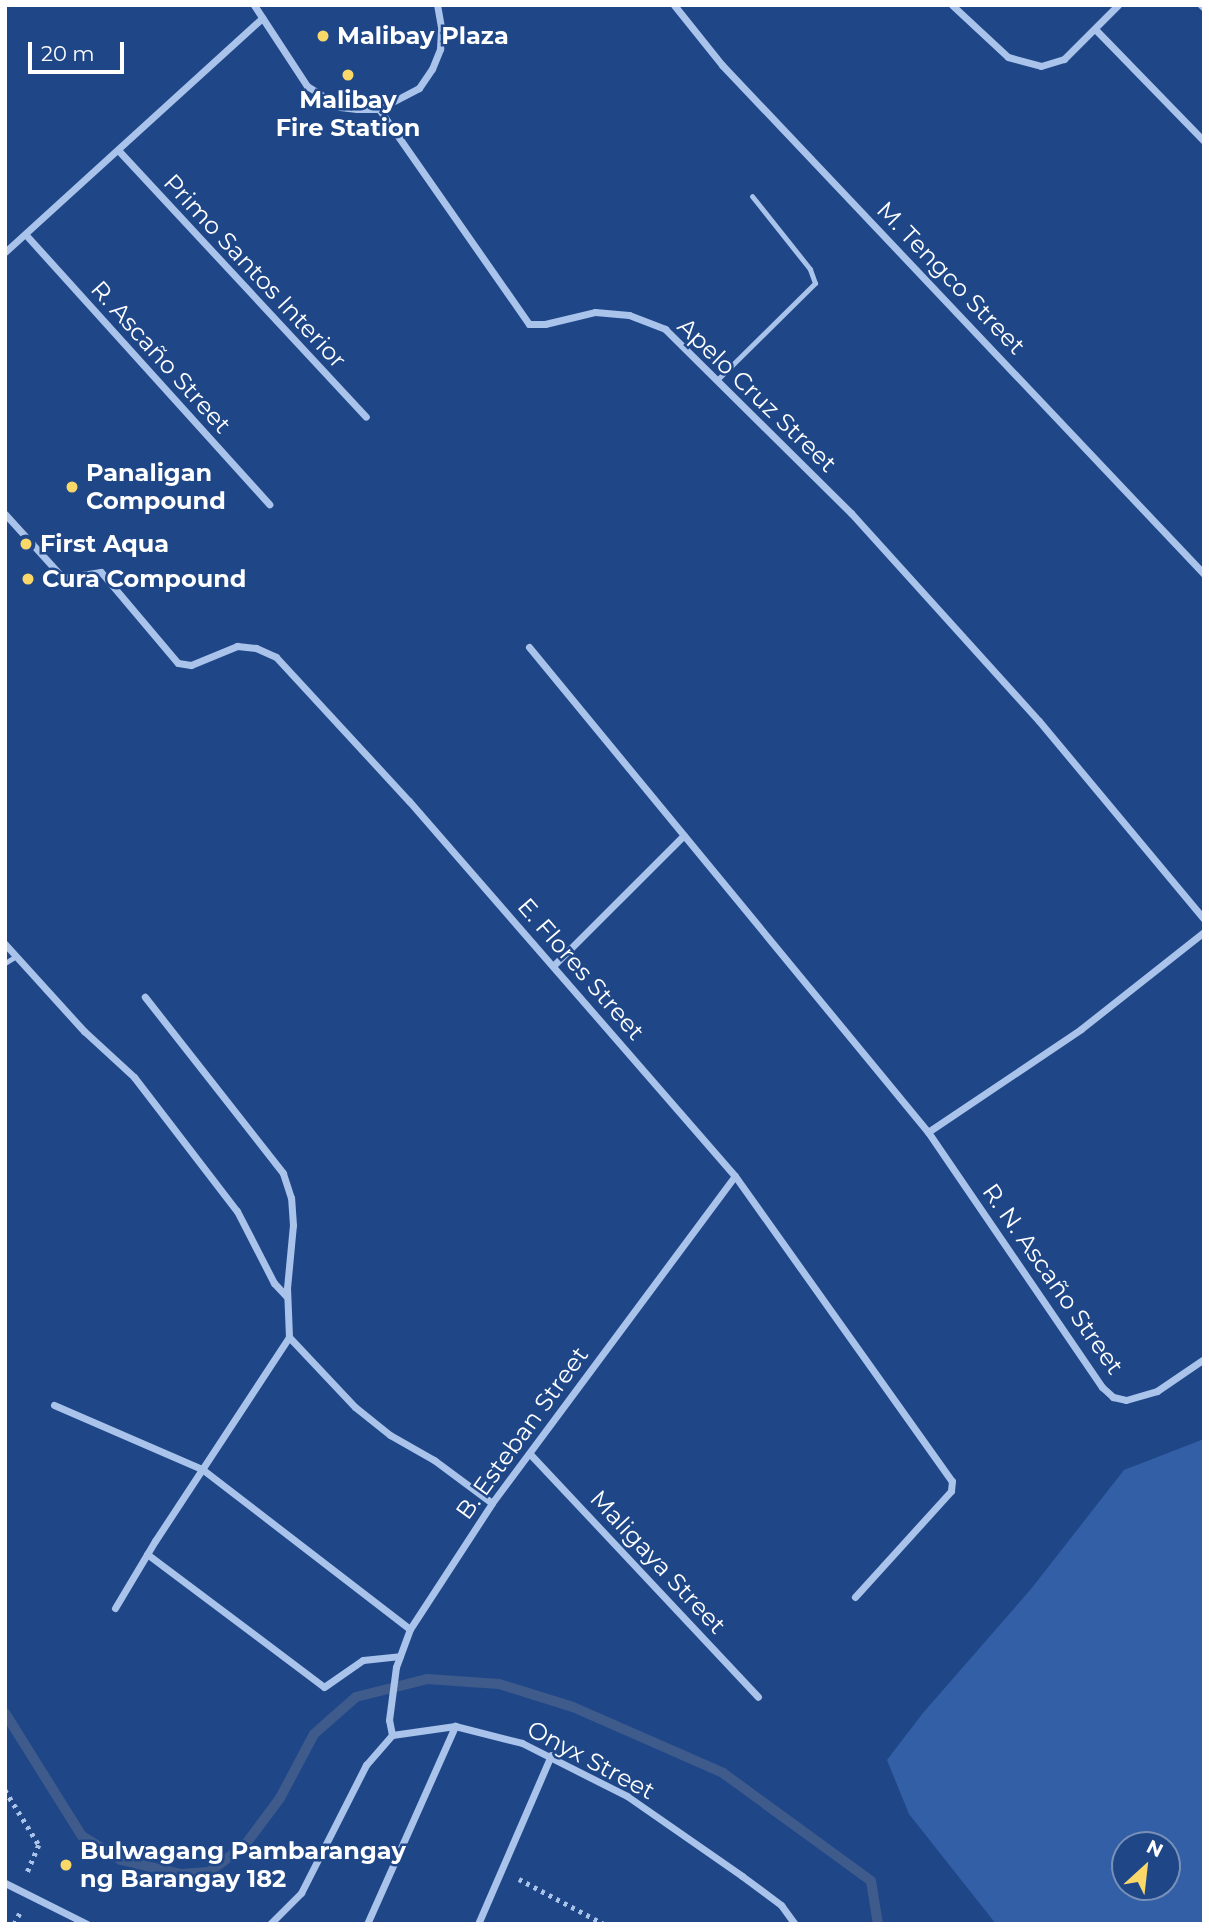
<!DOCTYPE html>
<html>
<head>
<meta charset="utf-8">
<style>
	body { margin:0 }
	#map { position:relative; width:1209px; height:1929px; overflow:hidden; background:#1f4788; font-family:Montserrat,sans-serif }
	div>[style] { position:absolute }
	.green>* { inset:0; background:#325fa6 }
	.stream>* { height:10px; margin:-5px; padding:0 5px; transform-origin:5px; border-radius:5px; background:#3f5b8b }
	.path>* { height:4.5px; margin-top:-2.25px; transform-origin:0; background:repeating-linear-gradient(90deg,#a9c3eb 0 3.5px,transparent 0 8.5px) }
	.lane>* { height:5px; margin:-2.5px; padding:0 2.5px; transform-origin:2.5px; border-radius:2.5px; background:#a9c3eb }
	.street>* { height:7px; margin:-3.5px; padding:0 3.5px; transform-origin:3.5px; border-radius:3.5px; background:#a9c3eb }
	.dots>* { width:19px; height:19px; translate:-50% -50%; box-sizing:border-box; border:4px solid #1f4788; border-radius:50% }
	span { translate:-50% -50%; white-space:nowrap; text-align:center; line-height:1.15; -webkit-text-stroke:5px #1f4788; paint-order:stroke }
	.poi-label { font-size:24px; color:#fff; font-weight:700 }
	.left { translate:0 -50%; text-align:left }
	.street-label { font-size:24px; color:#fff }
	.frame { position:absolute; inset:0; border:7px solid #fff; pointer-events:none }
	.north { position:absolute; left:1111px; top:1831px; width:70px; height:70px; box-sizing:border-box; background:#1f4788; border:2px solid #7991b8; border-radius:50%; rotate:27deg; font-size:19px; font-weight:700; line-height:28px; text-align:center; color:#fff }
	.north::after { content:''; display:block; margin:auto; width:24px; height:32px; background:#f9d869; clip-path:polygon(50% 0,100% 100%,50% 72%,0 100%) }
	.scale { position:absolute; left:28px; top:42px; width:96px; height:32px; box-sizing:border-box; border:4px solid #fff; border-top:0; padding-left:9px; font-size:21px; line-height:24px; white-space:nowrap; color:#fff; -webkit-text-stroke:5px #1f4788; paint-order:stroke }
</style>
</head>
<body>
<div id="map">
	<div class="green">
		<i style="clip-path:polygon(evenodd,1204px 1439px,1204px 1924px,996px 1924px,909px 1814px,887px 1760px,923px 1713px,1031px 1589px,1124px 1470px,1204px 1439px,1125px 1845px,1167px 1845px,1167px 1887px,1125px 1887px,1125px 1845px)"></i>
	</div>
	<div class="stream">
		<i style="left:5px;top:1713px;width:145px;rotate:58deg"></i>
		<i style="left:82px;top:1836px;width:46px;rotate:31.6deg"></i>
		<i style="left:121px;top:1860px;width:62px;rotate:13.1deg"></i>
		<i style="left:181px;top:1874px;width:28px;rotate:-4deg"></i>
		<i style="left:209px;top:1872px;width:45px;rotate:-36.9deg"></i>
		<i style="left:245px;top:1845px;width:59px;rotate:-53.3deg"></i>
		<i style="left:280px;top:1798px;width:72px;rotate:-62deg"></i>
		<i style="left:314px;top:1734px;width:56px;rotate:-41.4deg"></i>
		<i style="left:356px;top:1697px;width:73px;rotate:-14.2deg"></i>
		<i style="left:427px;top:1679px;width:72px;rotate:4deg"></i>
		<i style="left:499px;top:1684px;width:77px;rotate:17.3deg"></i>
		<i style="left:573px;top:1707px;width:164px;rotate:23.7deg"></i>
		<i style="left:723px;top:1773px;width:183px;rotate:36.1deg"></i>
		<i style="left:871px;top:1881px;width:44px;rotate:80.8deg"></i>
	</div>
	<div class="path">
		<i style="left:5px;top:1790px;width:65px;rotate:58.3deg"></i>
		<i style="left:39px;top:1845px;width:33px;rotate:113deg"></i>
		<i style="left:519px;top:1879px;width:96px;rotate:27.9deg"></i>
		<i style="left:14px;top:1924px;width:16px;rotate:-63deg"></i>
	</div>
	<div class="lane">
		<i style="left:717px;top:380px;width:138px;rotate:-44.7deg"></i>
		<i style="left:815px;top:283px;width:15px;rotate:-110deg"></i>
		<i style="left:810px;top:269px;width:93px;rotate:-128.5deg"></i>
		<i style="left:5px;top:963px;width:13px;rotate:-32deg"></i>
	</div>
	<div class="street">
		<i style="left:254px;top:5px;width:97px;rotate:56.8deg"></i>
		<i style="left:307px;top:86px;width:39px;rotate:32deg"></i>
		<i style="left:340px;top:107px;width:17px;rotate:7deg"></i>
		<i style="left:357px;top:109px;width:22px"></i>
		<i style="left:379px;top:109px;width:45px;rotate:-27.7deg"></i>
		<i style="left:419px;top:88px;width:23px;rotate:-56deg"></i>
		<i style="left:432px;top:69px;width:22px;rotate:-68deg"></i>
		<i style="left:440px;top:49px;width:22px;rotate:-87deg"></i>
		<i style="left:441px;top:27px;width:22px;rotate:-100deg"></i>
		<i style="left:674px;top:5px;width:77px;rotate:51.3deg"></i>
		<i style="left:722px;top:65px;width:701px;rotate:46.56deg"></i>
		<i style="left:952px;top:5px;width:76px;rotate:42.9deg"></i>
		<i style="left:1008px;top:57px;width:34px;rotate:15deg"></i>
		<i style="left:1041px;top:66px;width:24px;rotate:-17deg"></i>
		<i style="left:1064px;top:59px;width:76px;rotate:-45deg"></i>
		<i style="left:1201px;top:5px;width:4px;rotate:45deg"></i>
		<i style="left:1095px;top:29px;width:156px;rotate:45.8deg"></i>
		<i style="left:379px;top:109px;width:262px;rotate:55.1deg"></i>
		<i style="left:529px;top:324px;width:16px"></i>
		<i style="left:545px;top:324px;width:51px;rotate:-13.5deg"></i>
		<i style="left:595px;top:312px;width:34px;rotate:5deg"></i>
		<i style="left:629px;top:315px;width:39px;rotate:21deg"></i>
		<i style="left:665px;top:329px;width:262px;rotate:44.7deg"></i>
		<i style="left:851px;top:513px;width:280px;rotate:47.9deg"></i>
		<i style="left:1039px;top:721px;width:258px;rotate:50.2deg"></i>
		<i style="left:118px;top:150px;width:364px;rotate:47.1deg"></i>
		<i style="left:26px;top:235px;width:363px;rotate:47.9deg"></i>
		<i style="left:5px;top:252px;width:348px;rotate:-42.3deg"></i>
		<i style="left:5px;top:514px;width:86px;rotate:47.8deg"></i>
		<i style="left:63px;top:578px;width:38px;rotate:-9deg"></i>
		<i style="left:101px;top:572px;width:119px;rotate:49.8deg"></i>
		<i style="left:178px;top:663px;width:13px;rotate:9deg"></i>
		<i style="left:191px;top:665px;width:50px;rotate:-22.4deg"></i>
		<i style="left:237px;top:646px;width:19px;rotate:6deg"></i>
		<i style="left:256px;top:648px;width:22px;rotate:24deg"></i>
		<i style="left:276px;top:657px;width:196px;rotate:47.3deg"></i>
		<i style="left:409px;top:801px;width:497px;rotate:49deg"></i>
		<i style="left:735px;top:1176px;width:374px;rotate:54.6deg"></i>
		<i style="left:952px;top:1481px;width:10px;rotate:96deg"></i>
		<i style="left:951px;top:1491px;width:143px;rotate:132.2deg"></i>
		<i style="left:529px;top:647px;width:628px;rotate:50.56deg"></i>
		<i style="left:928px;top:1132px;width:309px;rotate:55.7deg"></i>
		<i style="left:1102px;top:1387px;width:15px;rotate:42deg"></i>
		<i style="left:1113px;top:1397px;width:13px;rotate:13deg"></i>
		<i style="left:1126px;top:1400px;width:32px;rotate:-16deg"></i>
		<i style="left:1157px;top:1391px;width:57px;rotate:-34.2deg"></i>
		<i style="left:5px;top:944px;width:118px;rotate:47.8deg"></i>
		<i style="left:84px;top:1031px;width:68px;rotate:42.6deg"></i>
		<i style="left:134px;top:1077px;width:169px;rotate:52.5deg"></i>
		<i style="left:237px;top:1211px;width:81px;rotate:62.8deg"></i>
		<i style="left:274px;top:1283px;width:19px;rotate:47deg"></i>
		<i style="left:553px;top:966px;width:185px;rotate:-45deg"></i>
		<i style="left:928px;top:1132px;width:184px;rotate:-33.9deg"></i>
		<i style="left:1081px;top:1029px;width:157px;rotate:-38.3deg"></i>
		<i style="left:289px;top:1337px;width:96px;rotate:46.7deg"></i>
		<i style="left:355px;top:1407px;width:45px;rotate:38.7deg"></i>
		<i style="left:390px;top:1435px;width:51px;rotate:29.6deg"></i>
		<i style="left:434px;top:1460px;width:72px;rotate:36.6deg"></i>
		<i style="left:54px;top:1405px;width:161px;rotate:23.4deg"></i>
		<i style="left:202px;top:1469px;width:262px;rotate:37.6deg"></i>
		<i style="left:530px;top:1454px;width:333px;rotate:46.8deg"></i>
		<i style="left:147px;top:1554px;width:221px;rotate:36.9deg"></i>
		<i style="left:324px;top:1687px;width:47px;rotate:-34.7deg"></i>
		<i style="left:363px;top:1660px;width:37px;rotate:-6deg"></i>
		<i style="left:115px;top:1608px;width:78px;rotate:-59.2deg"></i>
		<i style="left:155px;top:1541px;width:244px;rotate:-56.7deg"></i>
		<i style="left:289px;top:1337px;width:49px;rotate:-92.3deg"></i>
		<i style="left:287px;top:1288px;width:63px;rotate:-84.6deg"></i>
		<i style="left:293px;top:1225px;width:27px;rotate:-94deg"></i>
		<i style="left:291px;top:1198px;width:26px;rotate:-108deg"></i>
		<i style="left:283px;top:1173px;width:224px;rotate:-128.1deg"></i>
		<i style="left:392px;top:1735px;width:15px;rotate:-101deg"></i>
		<i style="left:389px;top:1720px;width:53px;rotate:-82.5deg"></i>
		<i style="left:396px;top:1667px;width:40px;rotate:-69.8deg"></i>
		<i style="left:410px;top:1629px;width:150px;rotate:-56.9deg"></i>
		<i style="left:492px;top:1503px;width:407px;rotate:-53.4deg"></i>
		<i style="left:5px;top:1883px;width:92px;rotate:26.6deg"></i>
		<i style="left:270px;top:1924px;width:44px;rotate:-45deg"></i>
		<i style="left:301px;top:1893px;width:144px;rotate:-63.1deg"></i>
		<i style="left:366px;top:1765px;width:40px;rotate:-49deg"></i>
		<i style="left:392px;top:1735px;width:64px;rotate:-8.1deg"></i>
		<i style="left:455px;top:1726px;width:69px;rotate:14.2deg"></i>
		<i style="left:522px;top:1743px;width:118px;rotate:26.8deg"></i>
		<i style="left:627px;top:1796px;width:140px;rotate:34.8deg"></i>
		<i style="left:742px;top:1876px;width:49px;rotate:36.6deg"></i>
		<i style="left:781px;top:1905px;width:24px;rotate:54deg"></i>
		<i style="left:367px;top:1924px;width:217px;rotate:-66deg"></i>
		<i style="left:478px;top:1924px;width:184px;rotate:-66.6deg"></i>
	</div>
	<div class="dots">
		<i style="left:323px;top:36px;background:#f9d869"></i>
		<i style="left:348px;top:75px;background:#f9d869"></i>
		<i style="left:72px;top:487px;background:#f9d869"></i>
		<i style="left:26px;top:544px;background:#f9d869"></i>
		<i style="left:28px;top:579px;background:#f9d869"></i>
		<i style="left:66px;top:1865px;background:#f9d869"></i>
	</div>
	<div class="poi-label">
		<span class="left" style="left:337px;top:36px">Malibay Plaza</span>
		<span style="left:348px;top:114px">Malibay<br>Fire Station</span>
		<span class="left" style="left:86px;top:487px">Panaligan<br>Compound</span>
		<span class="left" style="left:40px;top:544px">First Aqua</span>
		<span class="left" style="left:42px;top:579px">Cura Compound</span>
		<span class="left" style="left:80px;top:1865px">Bulwagang Pambarangay<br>ng Barangay 182</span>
	</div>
	<div class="street-label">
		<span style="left:255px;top:271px;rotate:47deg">Primo Santos Interior</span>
		<span style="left:951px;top:278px;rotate:46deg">M. Tengco Street</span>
		<span style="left:161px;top:357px;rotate:48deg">R. Ascaño Street</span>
		<span style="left:757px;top:395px;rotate:44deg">Apelo Cruz Street</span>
		<span style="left:581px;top:969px;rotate:49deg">E. Flores Street</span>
		<span style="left:1053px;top:1279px;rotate:55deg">R. N. Ascaño Street</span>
		<span style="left:522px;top:1433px;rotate:-54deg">B. Esteban Street</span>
		<span style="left:658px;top:1562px;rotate:47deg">Maligaya Street</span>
		<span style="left:591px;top:1760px;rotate:28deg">Onyx Street</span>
	</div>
	<div class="frame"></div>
	<div class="north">N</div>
	<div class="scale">20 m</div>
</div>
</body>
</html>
